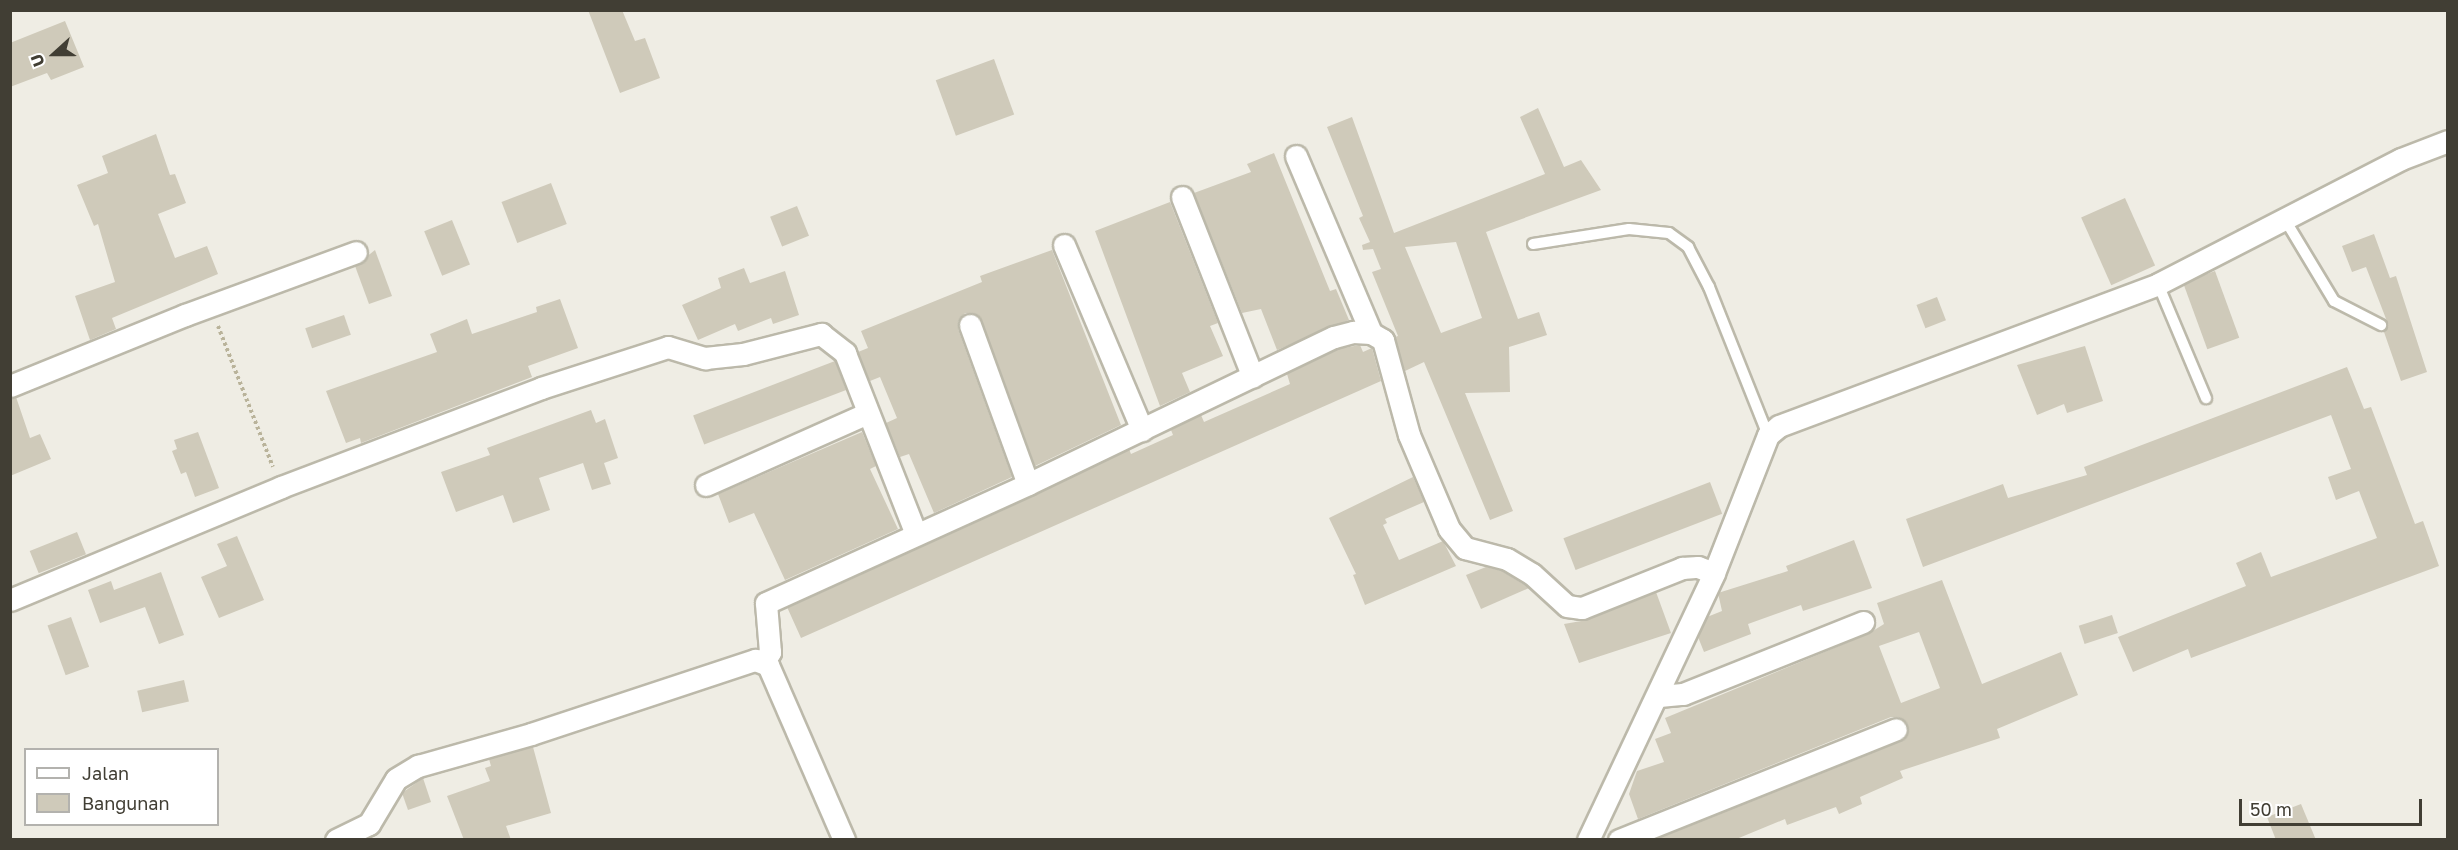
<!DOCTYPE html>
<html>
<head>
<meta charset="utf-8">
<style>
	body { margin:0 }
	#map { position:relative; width:2458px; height:850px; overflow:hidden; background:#efede4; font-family:"Golos Text",sans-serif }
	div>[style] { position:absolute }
	.building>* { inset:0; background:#cfcaba; transform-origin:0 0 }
	.path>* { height:4px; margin-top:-2px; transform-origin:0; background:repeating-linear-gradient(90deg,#b9b39a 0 3px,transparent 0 6px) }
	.roads { filter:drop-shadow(2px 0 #bcb9aa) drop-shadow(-2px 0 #bcb9aa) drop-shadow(0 2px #bcb9aa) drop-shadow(0 -2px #bcb9aa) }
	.service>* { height:10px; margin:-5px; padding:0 5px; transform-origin:5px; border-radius:5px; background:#fff }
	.minor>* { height:21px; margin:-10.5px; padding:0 10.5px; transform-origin:10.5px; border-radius:10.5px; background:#fff }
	span { translate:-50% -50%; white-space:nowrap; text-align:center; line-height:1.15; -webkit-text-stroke:4.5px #fff; paint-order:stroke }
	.frame { position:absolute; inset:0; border:12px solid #413e34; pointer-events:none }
	.legend { position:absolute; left:24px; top:748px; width:195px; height:78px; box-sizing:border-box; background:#fff; border:2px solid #b3b2ae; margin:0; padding:8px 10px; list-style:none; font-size:18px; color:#413e34 }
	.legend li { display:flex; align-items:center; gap:12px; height:30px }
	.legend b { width:30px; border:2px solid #b3b2ae }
	.north { position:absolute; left:24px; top:24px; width:60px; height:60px; -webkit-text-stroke:4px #fff; paint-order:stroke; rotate:249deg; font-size:16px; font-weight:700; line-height:24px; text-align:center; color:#413e34 }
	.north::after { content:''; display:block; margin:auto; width:21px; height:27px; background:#413e34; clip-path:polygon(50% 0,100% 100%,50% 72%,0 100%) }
	.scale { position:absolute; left:2239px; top:799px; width:183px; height:27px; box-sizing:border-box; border:3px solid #413e34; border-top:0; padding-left:8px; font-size:18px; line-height:21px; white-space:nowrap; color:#413e34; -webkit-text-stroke:4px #fff; paint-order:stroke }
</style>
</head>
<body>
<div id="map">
	<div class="building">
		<i style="clip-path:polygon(588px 10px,622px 10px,635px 41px,645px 38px,660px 78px,620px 93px)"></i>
		<i style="clip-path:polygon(65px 21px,84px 67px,51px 80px,47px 73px,10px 87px,10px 43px)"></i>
		<i style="left:994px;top:59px;width:59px;height:62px;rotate:70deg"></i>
		<i style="clip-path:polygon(evenodd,1538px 108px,1564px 167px,1581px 160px,1601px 190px,1486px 232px,1518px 319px,1539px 312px,1547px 335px,1509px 347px,1510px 392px,1465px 393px,1513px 511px,1490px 520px,1424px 362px,1405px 371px,1395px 337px,1398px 336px,1372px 272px,1381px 269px,1373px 249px,1363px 250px,1362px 245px,1370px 242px,1359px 218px,1363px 216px,1327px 127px,1352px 117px,1394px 233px,1545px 174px,1520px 117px,1538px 108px,1456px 242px,1482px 318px,1441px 333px,1405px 247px,1456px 242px)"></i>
		<i style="clip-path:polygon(156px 134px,170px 175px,175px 174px,186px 203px,158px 214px,175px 258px,207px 246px,218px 274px,112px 318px,116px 329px,90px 340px,75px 296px,115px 282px,98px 224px,94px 226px,77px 185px,108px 173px,102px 156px)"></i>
		<i style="clip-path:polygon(1274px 153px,1330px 291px,1336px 289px,1349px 320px,1277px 350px,1261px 309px,1242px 313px,1194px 193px,1251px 172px,1247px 164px)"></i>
		<i style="left:551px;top:183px;width:44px;height:53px;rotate:69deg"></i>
		<i style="left:2125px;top:198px;width:74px;height:48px;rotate:66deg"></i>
		<i style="clip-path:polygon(1170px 202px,1218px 323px,1210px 326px,1223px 356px,1182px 373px,1190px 392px,1160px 406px,1095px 231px)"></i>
		<i style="left:797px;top:206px;width:32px;height:29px;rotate:68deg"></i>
		<i style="left:452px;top:220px;width:48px;height:30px;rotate:68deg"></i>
		<i style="clip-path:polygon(2374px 234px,2390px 278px,2396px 276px,2427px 372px,2401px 381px,2384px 332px,2388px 324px,2366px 267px,2352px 272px,2342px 246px)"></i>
		<i style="clip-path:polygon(375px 250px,392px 296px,369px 304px,355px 266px)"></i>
		<i style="clip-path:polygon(1052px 250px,1121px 425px,1035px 466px,982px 321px,973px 313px,965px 313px,958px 322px,958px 329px,1012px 477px,934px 513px,909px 454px,900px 457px,886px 423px,897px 418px,880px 377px,870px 381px,858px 352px,868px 348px,861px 331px,982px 282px,980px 276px)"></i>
		<i style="clip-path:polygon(744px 268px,750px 283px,785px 271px,799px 315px,773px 324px,771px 318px,738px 331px,735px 324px,698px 340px,682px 305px,721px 288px,718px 278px)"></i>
		<i style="left:2215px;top:271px;width:71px;height:34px;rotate:70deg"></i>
		<i style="left:1937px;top:297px;width:25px;height:22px;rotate:69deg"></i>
		<i style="clip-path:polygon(560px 299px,578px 348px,528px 366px,532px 377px,361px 443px,360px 438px,346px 443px,326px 391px,437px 352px,430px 334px,467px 319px,472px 334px,537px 312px,536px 307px)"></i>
		<i style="left:344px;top:315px;width:21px;height:41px;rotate:71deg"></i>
		<i style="clip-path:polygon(1360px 345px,1363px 352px,1372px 348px,1381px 381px,801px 638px,787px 607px,1129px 449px,1131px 454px,1173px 435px,1171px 430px,1201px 415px,1204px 422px,1290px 384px,1287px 374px,1338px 349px)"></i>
		<i style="clip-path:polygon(2085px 346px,2103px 401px,2067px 413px,2064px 404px,2037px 415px,2017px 365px)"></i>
		<i style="left:835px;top:361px;width:31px;height:152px;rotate:69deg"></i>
		<i style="clip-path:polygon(2347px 367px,2364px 409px,2371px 407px,2415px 524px,2423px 521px,2439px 566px,2191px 658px,2188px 649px,2133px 672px,2118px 637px,2246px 586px,2236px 563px,2261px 552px,2271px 577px,2377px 538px,2359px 491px,2336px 500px,2328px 477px,2351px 469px,2331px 415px,1923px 567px,1906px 519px,2003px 484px,2008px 498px,2087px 475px,2084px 467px)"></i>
		<i style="clip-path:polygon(16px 397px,30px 438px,40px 434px,51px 459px,10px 476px,10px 398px)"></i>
		<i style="clip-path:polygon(591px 410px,596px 423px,605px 419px,618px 458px,604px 463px,611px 484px,592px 490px,583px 463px,539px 478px,550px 510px,513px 523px,503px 495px,456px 512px,441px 472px,490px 455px,487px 448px)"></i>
		<i style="clip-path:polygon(198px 432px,219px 488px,195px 497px,186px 472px,181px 474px,172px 451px,177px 449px,174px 440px)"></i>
		<i style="clip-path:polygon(862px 432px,876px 466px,870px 469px,898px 529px,785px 580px,754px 513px,729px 523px,718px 494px)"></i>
		<i style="clip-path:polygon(1413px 477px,1424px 502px,1385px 519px,1387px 523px,1383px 525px,1399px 560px,1443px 541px,1456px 566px,1365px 605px,1353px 575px,1356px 574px,1329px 518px)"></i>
		<i style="left:1710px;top:482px;width:34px;height:157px;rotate:69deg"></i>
		<i style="left:77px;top:532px;width:24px;height:51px;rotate:68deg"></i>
		<i style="clip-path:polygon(237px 536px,264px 600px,219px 618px,201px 577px,227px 566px,217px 544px)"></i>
		<i style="clip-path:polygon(1854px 540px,1872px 588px,1803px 611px,1801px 605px,1748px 624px,1751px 634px,1704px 652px,1698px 637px,1707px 617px,1722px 611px,1718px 593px,1788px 571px,1786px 566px)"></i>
		<i style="clip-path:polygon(1486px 567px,1502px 571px,1529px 588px,1481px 609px,1466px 575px)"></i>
		<i style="clip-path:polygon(161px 572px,184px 635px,159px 644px,145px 607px,100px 623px,88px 590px,111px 581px,114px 590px)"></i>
		<i style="clip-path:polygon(evenodd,1942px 580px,1982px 684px,2061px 652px,2078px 695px,1997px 729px,2000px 738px,1900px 771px,1903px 778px,1860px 797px,1862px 804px,1839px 814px,1836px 807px,1787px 825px,1785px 819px,1734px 840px,1655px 840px,1906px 737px,1908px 724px,1898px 717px,1891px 717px,1638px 819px,1629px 794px,1637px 771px,1664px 762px,1655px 739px,1671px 733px,1665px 718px,1868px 634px,1884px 624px,1877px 603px,1942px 580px,1919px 632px,1940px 688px,1901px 703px,1879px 646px,1919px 632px)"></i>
		<i style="clip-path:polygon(1656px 592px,1671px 633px,1579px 663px,1564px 624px,1587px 620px)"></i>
		<i style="left:2112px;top:615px;width:19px;height:35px;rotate:72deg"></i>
		<i style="left:71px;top:617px;width:53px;height:25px;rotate:70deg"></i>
		<i style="left:184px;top:680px;width:22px;height:48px;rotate:77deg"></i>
		<i style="clip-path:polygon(533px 747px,551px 813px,506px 826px,511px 840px,464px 840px,447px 796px,490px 781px,485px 768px,491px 766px,489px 759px)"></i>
		<i style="clip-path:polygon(423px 778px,431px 802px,408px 810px,402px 793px)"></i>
		<i style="clip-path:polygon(2301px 804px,2316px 840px,2276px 840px,2267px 817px)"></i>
	</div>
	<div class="path">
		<i style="left:218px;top:326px;width:151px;rotate:68.7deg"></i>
	</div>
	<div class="roads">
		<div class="service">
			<i style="left:2284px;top:218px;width:97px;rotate:58.9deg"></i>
			<i style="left:2334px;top:301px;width:53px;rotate:27.1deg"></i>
			<i style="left:1533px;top:244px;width:97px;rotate:-8.9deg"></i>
			<i style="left:1629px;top:229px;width:40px;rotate:5.7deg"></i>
			<i style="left:1669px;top:233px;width:24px;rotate:36deg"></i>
			<i style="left:1688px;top:247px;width:45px;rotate:62.3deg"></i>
			<i style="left:1709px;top:287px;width:159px;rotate:68.3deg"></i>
			<i style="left:2158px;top:284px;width:124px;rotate:67.2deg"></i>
		</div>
		<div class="minor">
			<i style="left:1296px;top:156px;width:192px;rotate:67deg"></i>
			<i style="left:1182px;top:197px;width:193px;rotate:68.5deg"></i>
			<i style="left:1064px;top:245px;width:201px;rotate:67.1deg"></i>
			<i style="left:970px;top:325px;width:169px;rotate:70deg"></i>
			<i style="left:10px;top:386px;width:189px;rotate:-22.1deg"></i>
			<i style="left:185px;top:315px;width:182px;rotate:-20.2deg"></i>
			<i style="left:706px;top:485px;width:177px;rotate:-24deg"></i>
			<i style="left:10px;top:600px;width:294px;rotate:-22.6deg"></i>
			<i style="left:281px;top:487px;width:278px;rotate:-20.8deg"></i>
			<i style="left:541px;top:388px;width:133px;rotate:-17.9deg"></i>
			<i style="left:668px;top:347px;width:39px;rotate:17deg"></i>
			<i style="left:705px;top:358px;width:38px;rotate:-6deg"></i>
			<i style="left:743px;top:354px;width:81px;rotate:-14.4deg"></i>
			<i style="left:821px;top:334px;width:31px;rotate:38deg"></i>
			<i style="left:845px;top:353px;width:194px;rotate:68.6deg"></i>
			<i style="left:764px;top:661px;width:11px;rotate:-56deg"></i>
			<i style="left:770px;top:652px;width:49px;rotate:-94.7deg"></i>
			<i style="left:766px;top:603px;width:288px;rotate:-24.4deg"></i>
			<i style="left:1028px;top:484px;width:339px;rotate:-25.7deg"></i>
			<i style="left:1334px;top:337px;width:20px;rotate:-15deg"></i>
			<i style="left:1353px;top:332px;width:18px;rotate:3deg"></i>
			<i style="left:1371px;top:333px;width:14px;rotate:30deg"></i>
			<i style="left:1383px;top:340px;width:98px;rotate:74.7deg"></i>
			<i style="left:1409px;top:435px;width:102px;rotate:66.9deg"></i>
			<i style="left:1449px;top:529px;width:25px;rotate:50deg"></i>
			<i style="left:1465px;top:548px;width:43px;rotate:14.7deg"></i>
			<i style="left:1507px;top:559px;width:29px;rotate:31deg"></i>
			<i style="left:1532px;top:574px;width:47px;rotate:42.4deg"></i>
			<i style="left:1567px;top:606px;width:15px;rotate:8deg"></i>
			<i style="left:1582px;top:608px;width:108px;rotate:-21.8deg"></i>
			<i style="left:1682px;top:568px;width:16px;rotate:-4deg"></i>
			<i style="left:1698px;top:567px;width:17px;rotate:21deg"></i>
			<i style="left:1659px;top:696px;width:24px;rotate:-5deg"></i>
			<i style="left:1683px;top:694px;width:194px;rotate:-21.8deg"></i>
			<i style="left:336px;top:840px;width:37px;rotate:-26deg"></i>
			<i style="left:369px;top:824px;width:52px;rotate:-59deg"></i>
			<i style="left:396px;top:779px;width:26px;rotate:-31deg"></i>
			<i style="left:418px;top:766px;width:117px;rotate:-15.8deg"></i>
			<i style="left:531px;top:734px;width:236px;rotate:-18.3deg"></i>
			<i style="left:755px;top:660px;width:14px;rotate:21deg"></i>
			<i style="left:768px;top:665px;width:191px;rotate:66.5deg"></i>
			<i style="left:1588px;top:840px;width:295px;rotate:-64.7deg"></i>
			<i style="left:1714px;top:573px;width:148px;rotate:-68.6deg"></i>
			<i style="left:1768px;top:435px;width:14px;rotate:-39deg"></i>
			<i style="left:1779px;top:426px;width:405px;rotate:-20.5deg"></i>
			<i style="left:2158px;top:284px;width:273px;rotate:-27.2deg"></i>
			<i style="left:2401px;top:159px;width:50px;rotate:-21deg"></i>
			<i style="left:1619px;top:840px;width:298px;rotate:-21.8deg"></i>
		</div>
	</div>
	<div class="frame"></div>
	<ul class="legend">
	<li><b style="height:8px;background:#fff"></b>Jalan</li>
	<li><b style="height:16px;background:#cfcaba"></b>Bangunan</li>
	</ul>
	<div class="north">U</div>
	<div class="scale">50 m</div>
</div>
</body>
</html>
